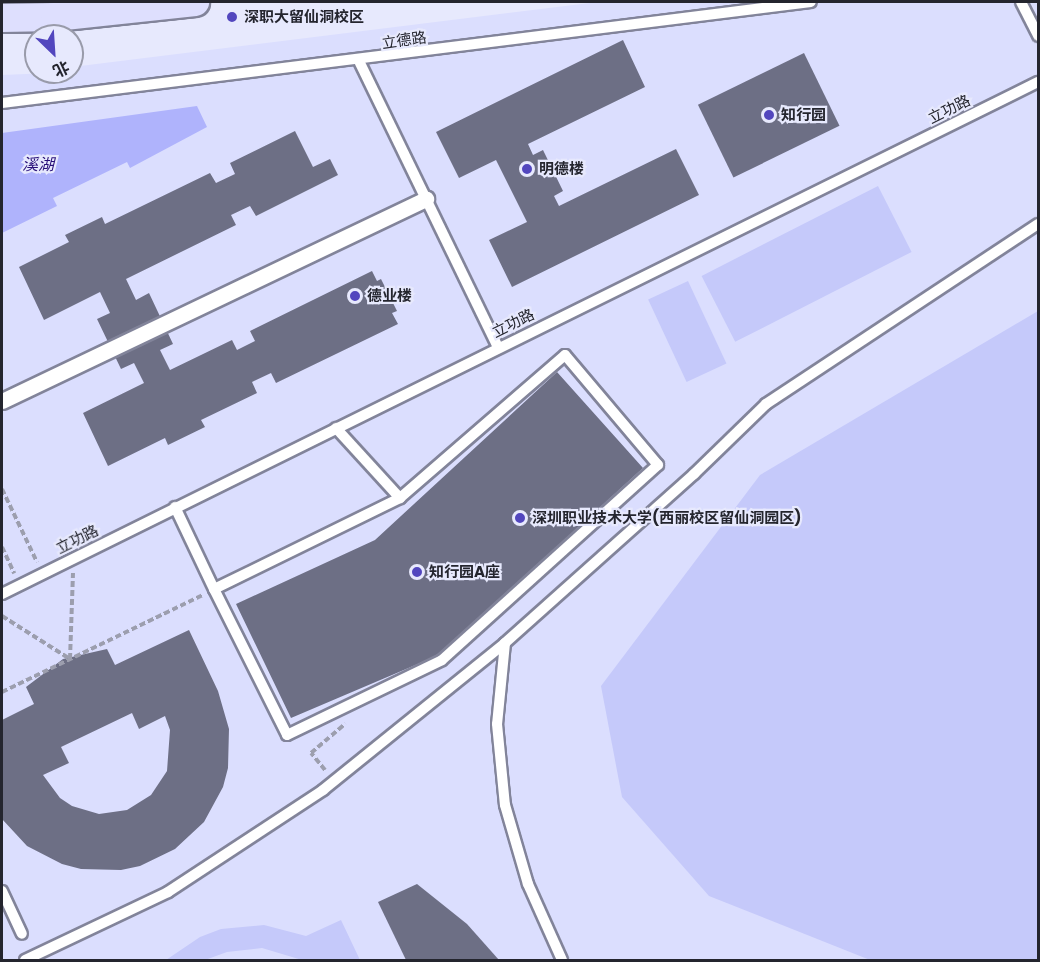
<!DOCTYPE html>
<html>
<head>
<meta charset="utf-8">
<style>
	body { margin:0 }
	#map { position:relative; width:1040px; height:962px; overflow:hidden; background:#e7e9fd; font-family:Poppins,"Noto Sans SC",sans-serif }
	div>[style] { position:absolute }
	.built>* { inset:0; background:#dbdefe }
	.green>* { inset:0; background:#c5c9fa; transform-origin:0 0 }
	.water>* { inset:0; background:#afb3fc }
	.building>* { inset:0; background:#6d6f85; transform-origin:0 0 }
	.path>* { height:4px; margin-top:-2px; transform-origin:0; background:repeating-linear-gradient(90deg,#9c9eae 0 6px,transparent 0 9px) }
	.roads { filter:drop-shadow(2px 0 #82849a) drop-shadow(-2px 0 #82849a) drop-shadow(0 2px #82849a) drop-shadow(0 -2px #82849a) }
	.service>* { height:10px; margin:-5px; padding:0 5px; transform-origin:5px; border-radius:5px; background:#fff }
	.pedestrian>* { height:15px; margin:-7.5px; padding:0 7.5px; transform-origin:7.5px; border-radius:7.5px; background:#fff }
	.secondary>* { height:28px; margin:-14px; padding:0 14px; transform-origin:14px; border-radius:14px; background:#dedffe }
	.dots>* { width:16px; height:16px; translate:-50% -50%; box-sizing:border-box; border:3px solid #e7e9fd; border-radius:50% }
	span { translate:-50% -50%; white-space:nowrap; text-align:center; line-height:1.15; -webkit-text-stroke:4.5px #e7e9fd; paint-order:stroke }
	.poi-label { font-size:15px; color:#24252e; font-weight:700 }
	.left { translate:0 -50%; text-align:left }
	.street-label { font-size:15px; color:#24252e }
	.water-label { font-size:16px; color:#280f78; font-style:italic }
	.frame { position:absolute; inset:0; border:3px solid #24252e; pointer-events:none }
	.north { position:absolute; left:24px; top:24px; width:60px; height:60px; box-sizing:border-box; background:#e7e9fd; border:2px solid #999baa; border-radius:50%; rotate:155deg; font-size:16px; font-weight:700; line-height:24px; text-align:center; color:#24252e }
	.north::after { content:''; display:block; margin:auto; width:21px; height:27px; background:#5246be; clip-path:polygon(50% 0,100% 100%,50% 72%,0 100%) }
</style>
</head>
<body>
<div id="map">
	<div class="built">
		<i style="clip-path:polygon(598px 2px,1038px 2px,1038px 960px,2px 960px,2px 75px,72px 72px,72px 67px)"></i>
	</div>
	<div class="green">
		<i style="left:878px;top:186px;width:74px;height:198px;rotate:63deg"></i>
		<i style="left:688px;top:281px;width:91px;height:44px;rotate:65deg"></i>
		<i style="clip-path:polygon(1038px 311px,1038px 960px,870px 960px,709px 896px,622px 797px,601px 686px,760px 475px)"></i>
		<i style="clip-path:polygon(341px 920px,360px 960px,302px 960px,262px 948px,227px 952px,205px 960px,166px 960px,200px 937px,221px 929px,264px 925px,306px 936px)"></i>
	</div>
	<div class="water">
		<i style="clip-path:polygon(197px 106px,207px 127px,130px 168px,127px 162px,53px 198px,57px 206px,2px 233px,2px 133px)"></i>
	</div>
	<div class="building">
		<i style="clip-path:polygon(623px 40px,645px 87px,528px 144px,533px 155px,543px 150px,563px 191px,554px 196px,559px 206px,676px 149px,699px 195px,512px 287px,489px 240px,527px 222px,496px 160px,459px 178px,436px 132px)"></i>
		<i style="left:804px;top:53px;width:81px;height:118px;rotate:64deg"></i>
		<i style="clip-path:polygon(295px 131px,313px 167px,330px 159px,338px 175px,256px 216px,250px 206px,231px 215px,236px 225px,126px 279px,136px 300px,149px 293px,173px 344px,160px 350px,170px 370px,232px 340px,237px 350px,255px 341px,250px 331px,372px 271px,377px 281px,381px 279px,397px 311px,392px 313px,398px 324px,276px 383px,271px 373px,252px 382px,257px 393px,201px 420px,205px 427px,168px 445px,165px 438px,108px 466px,83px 413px,144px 383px,134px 363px,121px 369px,97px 319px,110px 313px,100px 292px,44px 320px,19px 267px,69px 242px,65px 235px,102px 217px,105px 224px,210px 173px,216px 183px,235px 174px,230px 163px)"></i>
		<i style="clip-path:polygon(557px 372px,643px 468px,439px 655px,291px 718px,236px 604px,375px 540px)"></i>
		<i style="clip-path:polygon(evenodd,189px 630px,218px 691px,229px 729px,228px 768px,223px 787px,204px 822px,175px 849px,140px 866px,121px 870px,81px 869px,62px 864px,27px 846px,2px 819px,2px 720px,34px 704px,26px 687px,63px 659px,107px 649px,115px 665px,189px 630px,132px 713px,139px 729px,165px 716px,170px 730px,167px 771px,151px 795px,127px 810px,99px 814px,72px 806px,60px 798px,43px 775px,69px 763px,61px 747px,132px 713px)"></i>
		<i style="clip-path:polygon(417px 884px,467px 924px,499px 960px,406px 960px,378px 902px)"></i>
	</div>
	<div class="path">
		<i style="left:2px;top:489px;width:81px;rotate:64.4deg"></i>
		<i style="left:2px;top:547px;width:29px;rotate:65deg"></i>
		<i style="left:2px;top:616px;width:80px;rotate:32.3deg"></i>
		<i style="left:70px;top:659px;width:86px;rotate:-88deg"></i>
		<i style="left:2px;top:692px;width:223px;rotate:-25.8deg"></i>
		<i style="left:325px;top:770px;width:22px;rotate:-129deg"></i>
		<i style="left:311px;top:753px;width:45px;rotate:-40.5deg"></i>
	</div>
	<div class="roads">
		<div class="service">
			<i style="left:1021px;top:2px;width:38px;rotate:63deg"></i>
			<i style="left:359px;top:61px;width:318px;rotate:64.1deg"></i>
			<i style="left:2px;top:103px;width:815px;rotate:-7.12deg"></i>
			<i style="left:336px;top:428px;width:95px;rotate:47.6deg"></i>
			<i style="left:175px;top:507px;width:91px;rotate:64.6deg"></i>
			<i style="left:214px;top:589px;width:163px;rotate:63.4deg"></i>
			<i style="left:287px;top:735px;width:172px;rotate:-25.8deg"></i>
			<i style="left:442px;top:660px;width:291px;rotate:-42.1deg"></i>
			<i style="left:658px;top:465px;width:144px;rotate:-130.2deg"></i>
			<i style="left:565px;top:355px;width:218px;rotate:139.1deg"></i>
			<i style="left:400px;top:498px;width:207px;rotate:153.9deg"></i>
			<i style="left:2px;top:594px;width:1156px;rotate:-26.3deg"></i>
			<i style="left:505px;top:643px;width:81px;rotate:95.6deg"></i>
			<i style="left:497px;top:724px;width:81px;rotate:84.4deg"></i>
			<i style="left:505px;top:805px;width:82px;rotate:73.8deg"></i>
			<i style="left:528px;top:884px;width:83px;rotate:65.9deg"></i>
			<i style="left:2px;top:891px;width:47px;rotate:65.1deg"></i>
			<i style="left:25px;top:960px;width:158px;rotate:-25.4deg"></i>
			<i style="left:168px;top:892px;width:186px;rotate:-33.3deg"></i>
			<i style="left:323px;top:790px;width:234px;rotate:-38.9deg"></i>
			<i style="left:505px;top:643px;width:254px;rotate:-41.8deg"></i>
			<i style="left:694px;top:474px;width:100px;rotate:-44.2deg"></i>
			<i style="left:766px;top:404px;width:326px;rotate:-33.5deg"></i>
		</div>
		<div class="pedestrian">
			<i style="left:2px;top:401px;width:470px;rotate:-25.5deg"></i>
		</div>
		<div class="secondary">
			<i style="left:2px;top:18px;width:53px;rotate:-1.1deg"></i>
			<i style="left:55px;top:17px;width:141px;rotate:-6.1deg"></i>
		</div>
	</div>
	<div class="dots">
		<i style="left:232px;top:17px;background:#5246be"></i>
		<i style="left:769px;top:115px;background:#5246be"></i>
		<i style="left:527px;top:169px;background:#5246be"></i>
		<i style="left:355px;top:296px;background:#5246be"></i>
		<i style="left:520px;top:518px;background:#5246be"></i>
		<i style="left:417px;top:572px;background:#5246be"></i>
	</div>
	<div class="poi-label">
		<span class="left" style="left:244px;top:17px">深职大留仙洞校区</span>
		<span class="left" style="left:781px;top:115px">知行园</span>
		<span class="left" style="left:539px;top:169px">明德楼</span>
		<span class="left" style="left:367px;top:296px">德业楼</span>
		<span class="left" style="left:532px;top:518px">深圳职业技术大学(西丽校区留仙洞园区)</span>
		<span class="left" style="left:429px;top:572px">知行园A座</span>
	</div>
	<div class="street-label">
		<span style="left:404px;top:40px;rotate:-8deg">立德路</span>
		<span style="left:949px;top:109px;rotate:-26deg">立功路</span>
		<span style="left:513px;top:323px;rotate:-26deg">立功路</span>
		<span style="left:77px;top:539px;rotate:-26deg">立功路</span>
	</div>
	<div class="water-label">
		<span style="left:38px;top:165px">溪湖</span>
	</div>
	<div class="frame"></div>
	<div class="north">北</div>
</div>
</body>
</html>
